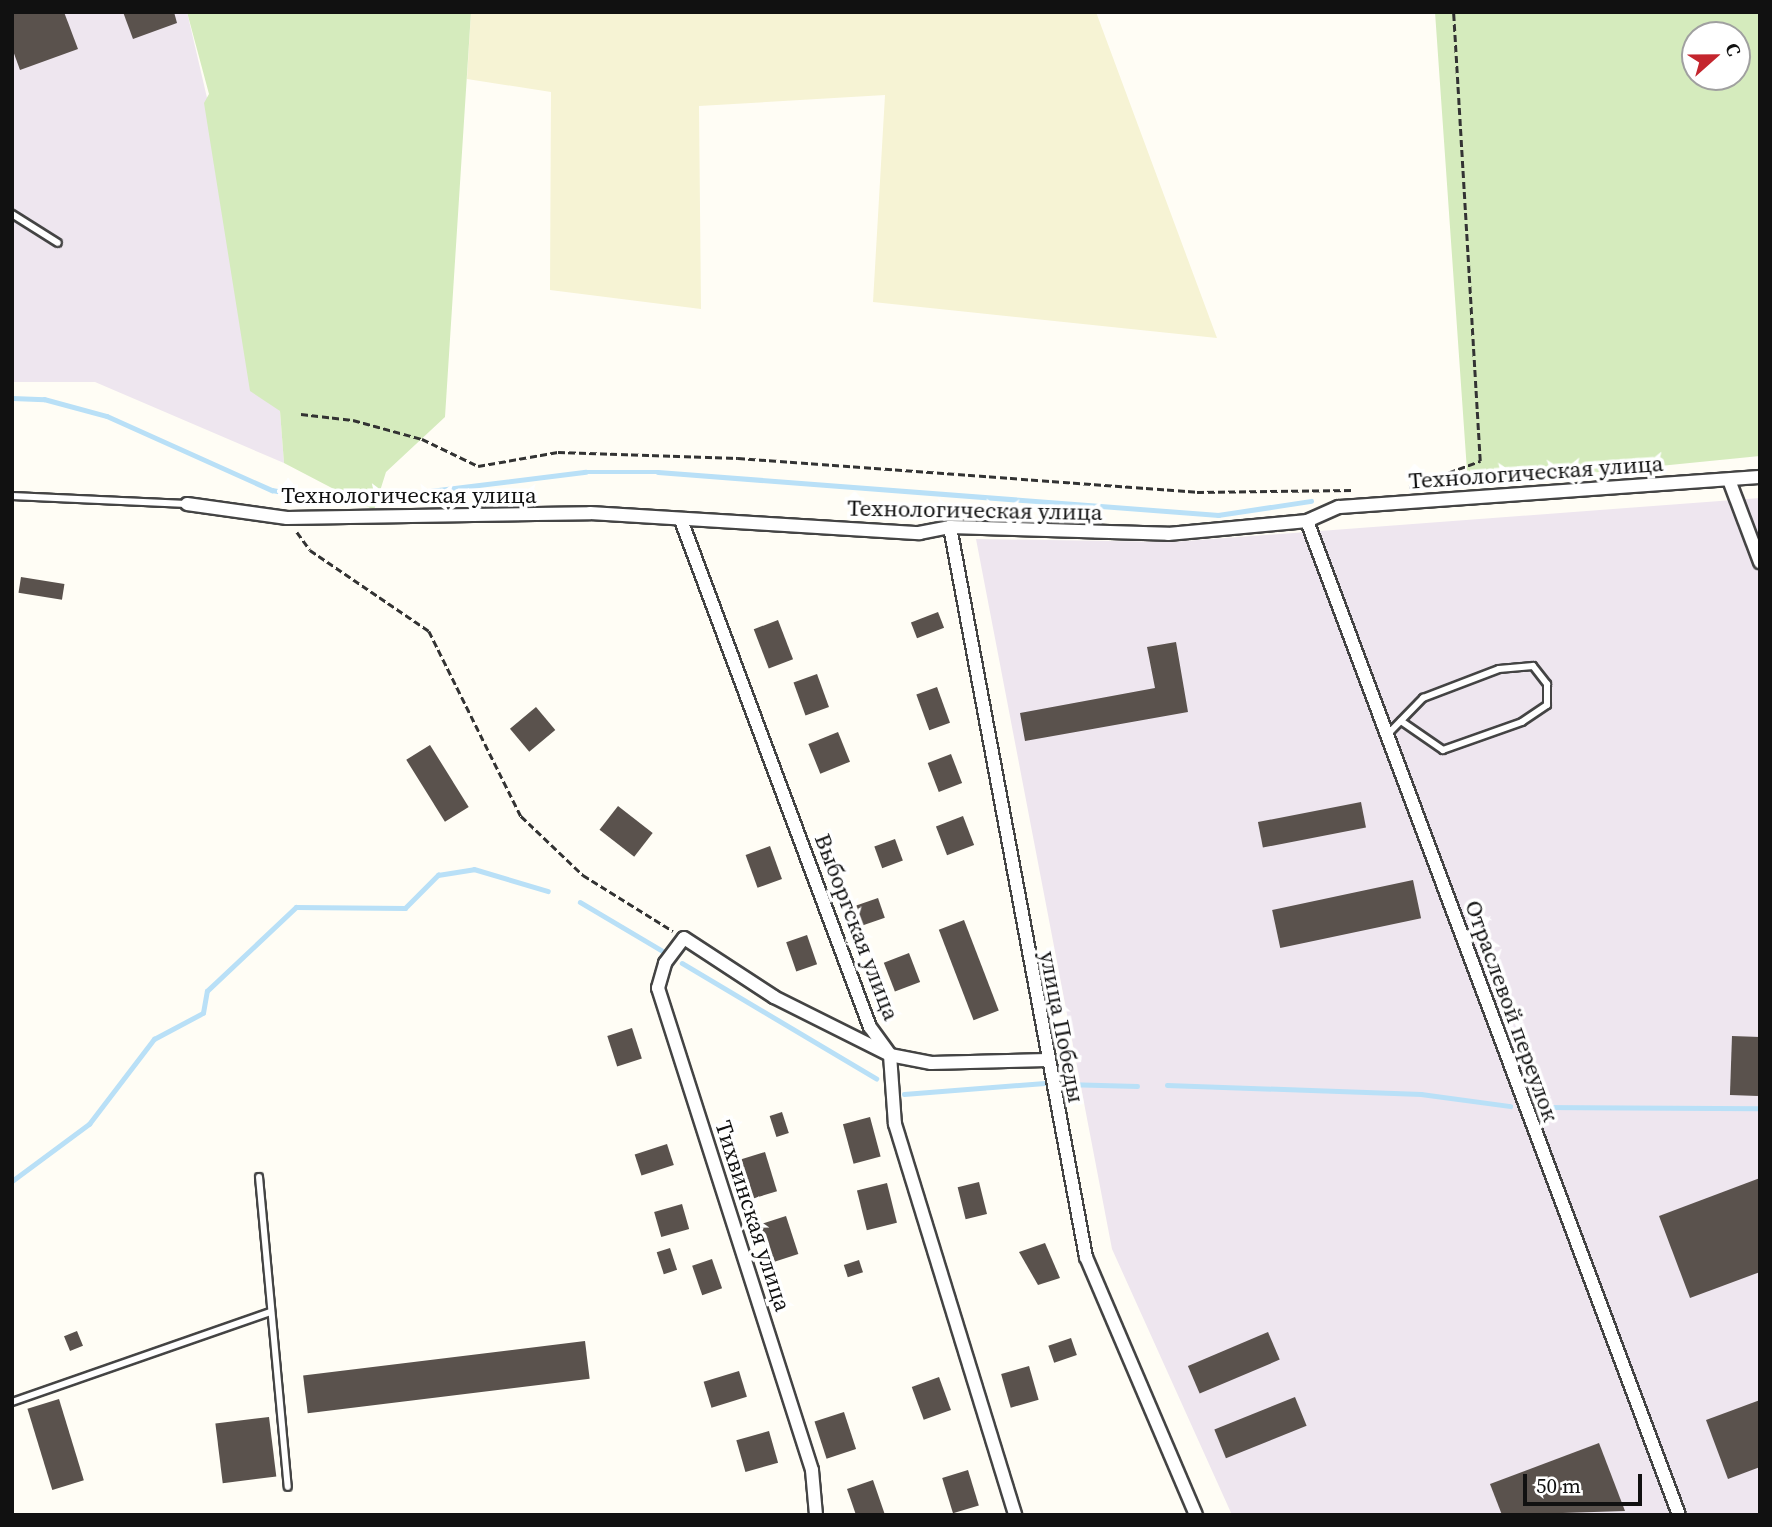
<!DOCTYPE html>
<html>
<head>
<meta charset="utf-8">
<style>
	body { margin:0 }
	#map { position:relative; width:1772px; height:1527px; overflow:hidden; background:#fffdf5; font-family:"Source Serif 4",serif }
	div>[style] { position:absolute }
	.industrial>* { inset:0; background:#eee6ef }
	.farmland>* { inset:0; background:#f6f3d4 }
	.green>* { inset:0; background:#d5ebbd }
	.stream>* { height:4.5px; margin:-2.25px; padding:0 2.25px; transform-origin:2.25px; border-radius:2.25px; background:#b9e0f7 }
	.building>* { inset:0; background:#5a524d; transform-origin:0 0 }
	.path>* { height:2.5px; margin-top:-1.25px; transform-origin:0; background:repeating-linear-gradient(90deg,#333 0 7px,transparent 0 10.5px) }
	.roads { filter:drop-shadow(2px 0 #444) drop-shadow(-2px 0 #444) drop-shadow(0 2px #444) drop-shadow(0 -2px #444) }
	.lane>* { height:6px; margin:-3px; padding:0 3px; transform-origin:3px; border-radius:3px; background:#fff }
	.street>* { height:12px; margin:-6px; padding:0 6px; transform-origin:6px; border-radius:6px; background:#fff }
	span { translate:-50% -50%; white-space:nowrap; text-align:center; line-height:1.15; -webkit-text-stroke:7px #fff; paint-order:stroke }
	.street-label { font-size:23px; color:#111 }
	.frame { position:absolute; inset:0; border:14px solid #111; pointer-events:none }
	.north { position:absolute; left:1681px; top:21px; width:70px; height:70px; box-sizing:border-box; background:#fff; border:2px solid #a0a0a0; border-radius:50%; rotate:69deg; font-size:19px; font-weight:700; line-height:28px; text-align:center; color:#111 }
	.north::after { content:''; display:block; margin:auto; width:24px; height:32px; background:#c4262e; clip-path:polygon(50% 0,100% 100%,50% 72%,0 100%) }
	.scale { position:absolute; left:1523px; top:1474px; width:119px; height:32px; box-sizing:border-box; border:4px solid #111; border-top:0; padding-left:9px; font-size:21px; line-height:24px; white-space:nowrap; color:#111; -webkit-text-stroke:5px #fff; paint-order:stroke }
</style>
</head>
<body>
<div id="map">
	<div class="industrial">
		<i style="clip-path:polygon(12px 12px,187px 12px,280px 411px,284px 463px,95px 382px,12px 382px)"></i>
		<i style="clip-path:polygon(1760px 498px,1760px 1515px,1232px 1515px,1112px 1249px,976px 539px,1172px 542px)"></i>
	</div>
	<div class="farmland">
		<i style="clip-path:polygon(471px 12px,1096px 12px,1217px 338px,873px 302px,885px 95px,699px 106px,701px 309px,550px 290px,551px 92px,467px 79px)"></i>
	</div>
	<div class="green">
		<i style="clip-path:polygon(187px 12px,471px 12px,445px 417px,386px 472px,374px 510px,284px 463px,280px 411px,250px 391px,204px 103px,209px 94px)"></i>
		<i style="clip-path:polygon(evenodd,1435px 12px,1760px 12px,1760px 456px,1468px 485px,1435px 12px,1695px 35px,1737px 35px,1737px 77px,1695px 77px,1695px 35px)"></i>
	</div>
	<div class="stream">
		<i style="left:12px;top:398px;width:32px;rotate:2deg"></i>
		<i style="left:44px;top:399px;width:65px;rotate:15.1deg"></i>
		<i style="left:107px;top:416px;width:181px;rotate:24.2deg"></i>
		<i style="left:272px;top:490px;width:45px;rotate:10.3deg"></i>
		<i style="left:316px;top:498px;width:65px;rotate:-0.9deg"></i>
		<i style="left:381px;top:497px;width:206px;rotate:-7deg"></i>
		<i style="left:585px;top:472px;width:73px"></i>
		<i style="left:658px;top:472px;width:562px;rotate:4.39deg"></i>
		<i style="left:1218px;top:515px;width:94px;rotate:-8.6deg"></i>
		<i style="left:580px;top:902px;width:96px;rotate:30.6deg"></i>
		<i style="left:682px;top:963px;width:226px;rotate:30.7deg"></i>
		<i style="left:1064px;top:1084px;width:73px;rotate:1.6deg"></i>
		<i style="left:1167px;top:1085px;width:254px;rotate:2deg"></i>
		<i style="left:1421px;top:1094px;width:90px;rotate:7.7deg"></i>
		<i style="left:904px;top:1094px;width:141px;rotate:-4.5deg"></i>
		<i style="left:1539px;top:1107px;width:221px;rotate:0.3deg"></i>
		<i style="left:12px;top:1181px;width:96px;rotate:-36.5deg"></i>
		<i style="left:89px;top:1124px;width:107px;rotate:-52.6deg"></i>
		<i style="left:154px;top:1039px;width:55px;rotate:-28deg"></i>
		<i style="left:203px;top:1013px;width:22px;rotate:-80deg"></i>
		<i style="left:207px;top:991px;width:122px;rotate:-43.3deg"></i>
		<i style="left:296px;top:907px;width:109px;rotate:0.5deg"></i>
		<i style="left:405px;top:908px;width:47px;rotate:-45deg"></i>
		<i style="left:438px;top:875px;width:36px;rotate:-9deg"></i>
		<i style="left:474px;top:869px;width:77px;rotate:16.6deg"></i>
	</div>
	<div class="building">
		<i style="clip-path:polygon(12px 12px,64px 12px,78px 49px,20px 70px,12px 48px)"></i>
		<i style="clip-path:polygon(123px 12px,174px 12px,177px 23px,133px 39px)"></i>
		<i style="left:21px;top:577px;width:44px;height:16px;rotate:9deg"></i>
		<i style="left:938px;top:612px;width:17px;height:29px;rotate:69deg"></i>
		<i style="left:778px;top:620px;width:42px;height:26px;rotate:69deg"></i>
		<i style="clip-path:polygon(1176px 642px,1188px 712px,1025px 741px,1020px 713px,1155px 688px,1147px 647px)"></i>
		<i style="left:817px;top:674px;width:35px;height:25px;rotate:70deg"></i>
		<i style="left:937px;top:687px;width:38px;height:22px;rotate:70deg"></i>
		<i style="left:536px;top:707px;width:30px;height:34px;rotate:50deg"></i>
		<i style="left:838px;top:732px;width:32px;height:32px;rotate:68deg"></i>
		<i style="left:430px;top:745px;width:73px;height:28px;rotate:58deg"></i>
		<i style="left:951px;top:754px;width:31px;height:25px;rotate:69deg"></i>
		<i style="left:1361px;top:802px;width:26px;height:105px;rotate:79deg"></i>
		<i style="left:618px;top:806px;width:44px;height:30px;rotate:38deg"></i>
		<i style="left:963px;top:816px;width:31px;height:29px;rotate:69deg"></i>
		<i style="left:895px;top:839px;width:23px;height:22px;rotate:70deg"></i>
		<i style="left:770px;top:846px;width:35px;height:26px;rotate:70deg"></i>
		<i style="left:1413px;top:880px;width:39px;height:144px;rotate:78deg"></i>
		<i style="left:878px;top:898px;width:21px;height:23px;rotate:71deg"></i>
		<i style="left:964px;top:920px;width:97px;height:27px;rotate:69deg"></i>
		<i style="left:807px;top:935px;width:31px;height:22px;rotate:71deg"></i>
		<i style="left:909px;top:953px;width:31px;height:27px;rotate:69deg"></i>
		<i style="left:632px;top:1028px;width:32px;height:26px;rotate:72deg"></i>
		<i style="left:1732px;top:1036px;width:28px;height:59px;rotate:2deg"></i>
		<i style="left:782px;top:1112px;width:22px;height:13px;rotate:72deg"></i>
		<i style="left:870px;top:1117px;width:41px;height:28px;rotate:75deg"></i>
		<i style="left:667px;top:1144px;width:22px;height:34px;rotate:72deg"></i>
		<i style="left:765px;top:1152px;width:41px;height:29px;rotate:73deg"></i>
		<i style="clip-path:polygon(1760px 1178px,1760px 1272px,1690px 1298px,1659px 1216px)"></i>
		<i style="left:979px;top:1182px;width:33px;height:22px;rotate:76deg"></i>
		<i style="left:887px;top:1183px;width:41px;height:31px;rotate:76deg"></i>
		<i style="left:682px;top:1204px;width:26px;height:29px;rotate:74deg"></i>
		<i style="left:786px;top:1216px;width:40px;height:30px;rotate:72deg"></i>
		<i style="clip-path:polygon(1045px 1243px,1060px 1278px,1038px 1285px,1019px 1252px)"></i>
		<i style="left:670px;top:1248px;width:23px;height:14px;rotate:72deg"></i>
		<i style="left:712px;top:1259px;width:31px;height:21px;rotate:71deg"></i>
		<i style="left:859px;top:1260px;width:13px;height:16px;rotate:72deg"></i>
		<i style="left:77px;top:1331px;width:16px;height:14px;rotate:68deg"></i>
		<i style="left:1268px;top:1332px;width:30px;height:87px;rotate:67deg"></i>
		<i style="left:1071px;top:1338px;width:18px;height:24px;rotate:71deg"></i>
		<i style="left:585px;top:1341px;width:38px;height:284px;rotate:83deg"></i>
		<i style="left:1029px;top:1366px;width:35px;height:29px;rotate:74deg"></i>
		<i style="left:739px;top:1371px;width:27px;height:37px;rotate:73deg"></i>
		<i style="left:939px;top:1377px;width:35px;height:29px;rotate:70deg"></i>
		<i style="left:1295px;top:1397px;width:31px;height:87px;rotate:68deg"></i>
		<i style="left:59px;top:1399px;width:85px;height:33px;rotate:73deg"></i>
		<i style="clip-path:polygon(1760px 1400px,1760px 1467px,1728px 1479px,1706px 1420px)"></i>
		<i style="left:844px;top:1412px;width:39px;height:31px;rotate:72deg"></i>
		<i style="left:269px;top:1417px;width:60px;height:54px;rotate:83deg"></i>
		<i style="left:769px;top:1431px;width:33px;height:34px;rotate:74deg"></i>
		<i style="clip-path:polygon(1599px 1443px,1625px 1511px,1502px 1515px,1490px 1484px)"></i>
		<i style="left:968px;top:1470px;width:37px;height:27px;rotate:73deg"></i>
		<i style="clip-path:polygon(873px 1480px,885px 1515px,856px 1515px,847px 1489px)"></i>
	</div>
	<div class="path">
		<i style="left:301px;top:414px;width:52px;rotate:6.6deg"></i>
		<i style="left:353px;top:420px;width:72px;rotate:15.4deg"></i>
		<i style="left:422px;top:439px;width:62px;rotate:25.7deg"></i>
		<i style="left:478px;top:466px;width:81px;rotate:-9.9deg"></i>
		<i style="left:558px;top:452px;width:180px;rotate:1.9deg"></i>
		<i style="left:738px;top:458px;width:460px;rotate:4.2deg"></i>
		<i style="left:1197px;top:492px;width:157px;rotate:-0.7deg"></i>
		<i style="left:1409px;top:487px;width:76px;rotate:-20.1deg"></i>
		<i style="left:1480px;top:461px;width:450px;rotate:-93.4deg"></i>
		<i style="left:297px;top:532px;width:22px;rotate:54deg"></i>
		<i style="left:310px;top:550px;width:144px;rotate:34.2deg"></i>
		<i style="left:429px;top:631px;width:207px;rotate:63.6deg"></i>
		<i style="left:521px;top:816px;width:86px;rotate:43.6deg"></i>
		<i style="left:583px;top:875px;width:106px;rotate:31.9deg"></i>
	</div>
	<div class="roads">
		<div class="lane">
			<i style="left:12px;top:214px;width:54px;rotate:32.2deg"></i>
			<i style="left:12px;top:496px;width:175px;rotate:2.6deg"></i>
			<i style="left:1387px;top:735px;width:52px;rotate:-45.8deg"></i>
			<i style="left:1423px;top:698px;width:81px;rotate:-20.9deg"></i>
			<i style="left:1499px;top:669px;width:34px;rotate:-5deg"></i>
			<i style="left:1533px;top:666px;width:23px;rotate:52deg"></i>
			<i style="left:1547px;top:684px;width:21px;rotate:90deg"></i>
			<i style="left:1547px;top:705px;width:30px;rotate:146deg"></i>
			<i style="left:1522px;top:722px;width:84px;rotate:160.5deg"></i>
			<i style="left:1443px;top:750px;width:51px;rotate:-145.4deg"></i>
			<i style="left:259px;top:1177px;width:311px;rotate:84.7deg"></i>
			<i style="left:12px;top:1402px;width:274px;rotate:-19.2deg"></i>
		</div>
		<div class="street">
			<i style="left:1729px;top:480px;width:88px;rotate:69.3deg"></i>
			<i style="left:187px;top:504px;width:101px;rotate:8deg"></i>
			<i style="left:287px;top:518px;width:303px;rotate:-0.9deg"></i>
			<i style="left:590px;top:513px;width:330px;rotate:3.5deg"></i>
			<i style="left:919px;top:533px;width:32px;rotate:-11deg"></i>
			<i style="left:950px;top:527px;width:218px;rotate:1.8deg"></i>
			<i style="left:1168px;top:534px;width:140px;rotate:-5.3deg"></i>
			<i style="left:1307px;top:521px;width:35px;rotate:-24deg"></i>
			<i style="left:1339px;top:507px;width:422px;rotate:-4.1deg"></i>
			<i style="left:681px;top:520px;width:541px;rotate:69.56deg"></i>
			<i style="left:870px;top:1027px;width:34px;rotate:54deg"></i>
			<i style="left:890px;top:1055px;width:69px;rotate:85.9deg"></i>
			<i style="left:895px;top:1124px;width:409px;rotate:72.9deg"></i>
			<i style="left:1307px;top:521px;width:1061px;rotate:69.48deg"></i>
			<i style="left:950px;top:527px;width:743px;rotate:79.45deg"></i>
			<i style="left:1086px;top:1257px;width:280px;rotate:66.9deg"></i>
			<i style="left:816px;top:1515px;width:45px;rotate:-95.1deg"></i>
			<i style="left:812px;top:1470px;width:506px;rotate:-107.72deg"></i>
			<i style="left:658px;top:988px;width:26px;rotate:-74deg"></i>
			<i style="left:665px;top:963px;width:31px;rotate:-53deg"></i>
			<i style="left:684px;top:938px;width:108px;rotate:33.2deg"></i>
			<i style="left:774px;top:997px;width:130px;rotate:26.6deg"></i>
			<i style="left:890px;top:1055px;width:42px;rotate:11deg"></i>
			<i style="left:931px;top:1063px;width:116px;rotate:-1.5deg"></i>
		</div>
	</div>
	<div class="street-label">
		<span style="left:1536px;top:472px;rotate:-4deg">Технологическая улица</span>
		<span style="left:409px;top:495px">Технологическая улица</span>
		<span style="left:975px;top:510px;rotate:1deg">Технологическая улица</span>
		<span style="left:857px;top:927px;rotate:69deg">Выборгская улица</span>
		<span style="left:1512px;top:1011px;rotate:70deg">Отраслевой переулок</span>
		<span style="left:1062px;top:1027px;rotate:79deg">улица Победы</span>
		<span style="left:753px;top:1216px;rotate:72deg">Тихвинская улица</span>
	</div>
	<div class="frame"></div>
	<div class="north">С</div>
	<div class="scale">50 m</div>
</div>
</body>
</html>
